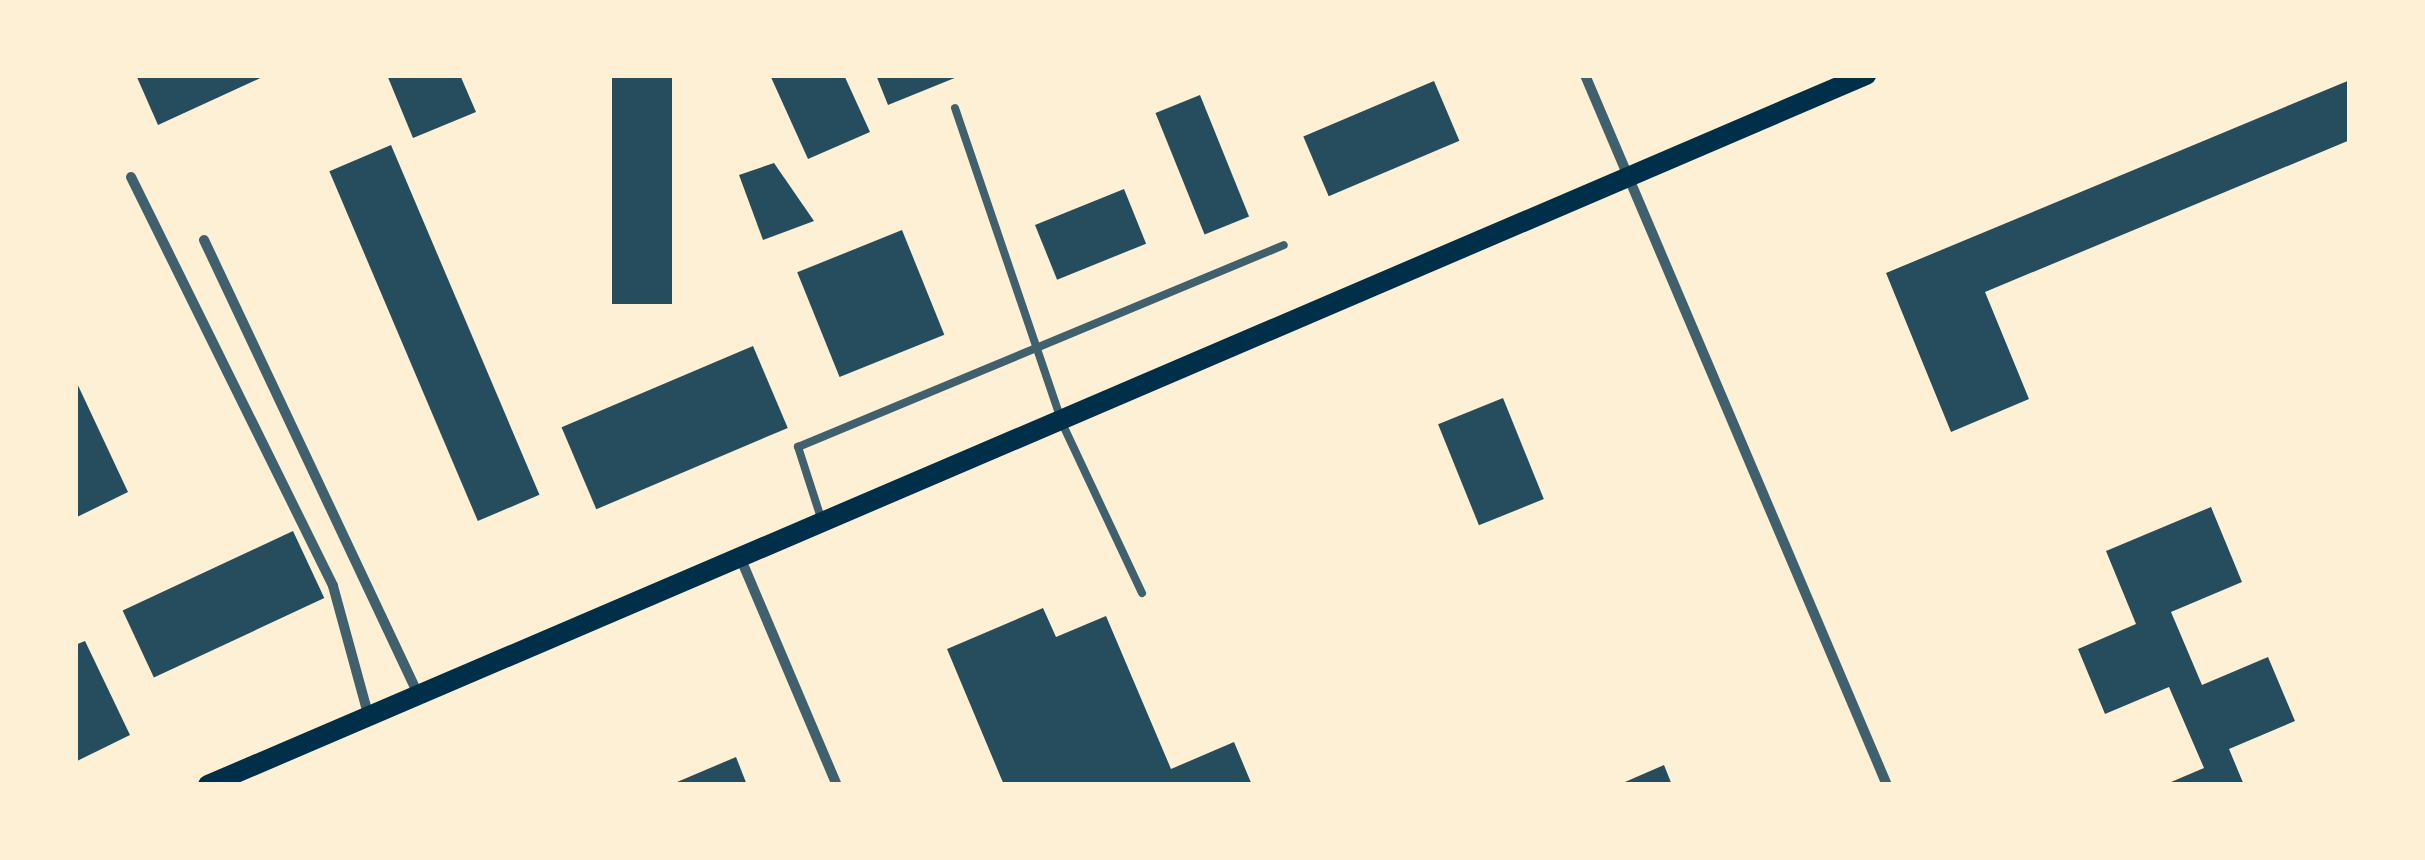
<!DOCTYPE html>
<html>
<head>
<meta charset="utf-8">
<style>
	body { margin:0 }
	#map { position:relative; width:2425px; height:860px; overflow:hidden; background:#fdf0d5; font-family:"Roboto Serif",serif }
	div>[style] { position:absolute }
	.building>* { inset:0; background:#264d5e; transform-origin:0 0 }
	.service>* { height:8px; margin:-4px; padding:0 4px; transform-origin:4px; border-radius:4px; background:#3f606c }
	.minor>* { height:10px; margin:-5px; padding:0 5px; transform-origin:5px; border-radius:5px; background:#3f606c }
	.secondary>* { height:20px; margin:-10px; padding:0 10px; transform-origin:10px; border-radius:10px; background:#003049 }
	span { translate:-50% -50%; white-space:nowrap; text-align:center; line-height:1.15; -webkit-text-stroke:8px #fdf0d5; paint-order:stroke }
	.frame { position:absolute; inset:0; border:78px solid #fdf0d5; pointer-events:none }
</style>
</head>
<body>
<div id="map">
	<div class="building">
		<i style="clip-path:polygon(136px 75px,267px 75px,158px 125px)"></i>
		<i style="clip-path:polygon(387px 75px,460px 75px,476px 112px,413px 138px)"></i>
		<i style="left:612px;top:75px;width:60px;height:229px"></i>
		<i style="clip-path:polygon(770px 75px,844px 75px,870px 132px,808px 159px)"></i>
		<i style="clip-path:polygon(876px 75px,962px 75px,888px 105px)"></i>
		<i style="clip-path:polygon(2350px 80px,2350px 140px,1985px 292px,2029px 399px,1951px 432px,1886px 273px)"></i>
		<i style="left:1434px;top:81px;width:65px;height:142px;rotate:67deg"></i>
		<i style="left:1200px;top:95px;width:131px;height:48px;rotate:68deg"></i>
		<i style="left:391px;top:145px;width:380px;height:67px;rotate:67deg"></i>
		<i style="clip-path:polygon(774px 163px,814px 221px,763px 240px,739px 175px)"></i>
		<i style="left:1124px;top:189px;width:59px;height:96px;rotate:68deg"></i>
		<i style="left:902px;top:230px;width:113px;height:113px;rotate:68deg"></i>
		<i style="left:753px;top:346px;width:89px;height:208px;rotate:67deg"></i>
		<i style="clip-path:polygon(75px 379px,128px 492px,75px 518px)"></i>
		<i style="left:1503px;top:398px;width:109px;height:70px;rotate:68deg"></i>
		<i style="clip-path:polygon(2211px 507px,2242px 582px,2171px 612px,2202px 685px,2268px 657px,2295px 721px,2229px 749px,2244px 785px,2164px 785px,2204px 768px,2169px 687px,2105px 714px,2078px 649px,2136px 624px,2106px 551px)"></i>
		<i style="left:293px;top:531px;width:74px;height:188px;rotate:65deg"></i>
		<i style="clip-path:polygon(1043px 608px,1056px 637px,1106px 616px,1171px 769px,1234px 742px,1252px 785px,1004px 785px,947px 649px)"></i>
		<i style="clip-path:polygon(85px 641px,130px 735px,75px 762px,75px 645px)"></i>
		<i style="clip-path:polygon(736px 757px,747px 785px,670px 785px)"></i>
		<i style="clip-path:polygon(1664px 765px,1672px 785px,1618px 785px)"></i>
	</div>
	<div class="service">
		<i style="left:955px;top:108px;width:333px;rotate:71.2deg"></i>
		<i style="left:1062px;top:423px;width:188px;rotate:64.8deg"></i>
		<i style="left:821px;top:518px;width:75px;rotate:-107.9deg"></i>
		<i style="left:798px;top:447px;width:526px;rotate:-22.57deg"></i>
	</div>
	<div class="minor">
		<i style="left:1585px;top:75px;width:772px;rotate:66.96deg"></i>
		<i style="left:131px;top:177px;width:456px;rotate:63.7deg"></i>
		<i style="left:333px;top:586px;width:137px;rotate:74.7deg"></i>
		<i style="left:204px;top:240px;width:502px;rotate:64.76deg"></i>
		<i style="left:740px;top:557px;width:248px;rotate:67deg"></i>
	</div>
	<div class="secondary">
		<i style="left:208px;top:785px;width:1804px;rotate:-23.18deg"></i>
	</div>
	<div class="frame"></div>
</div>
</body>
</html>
